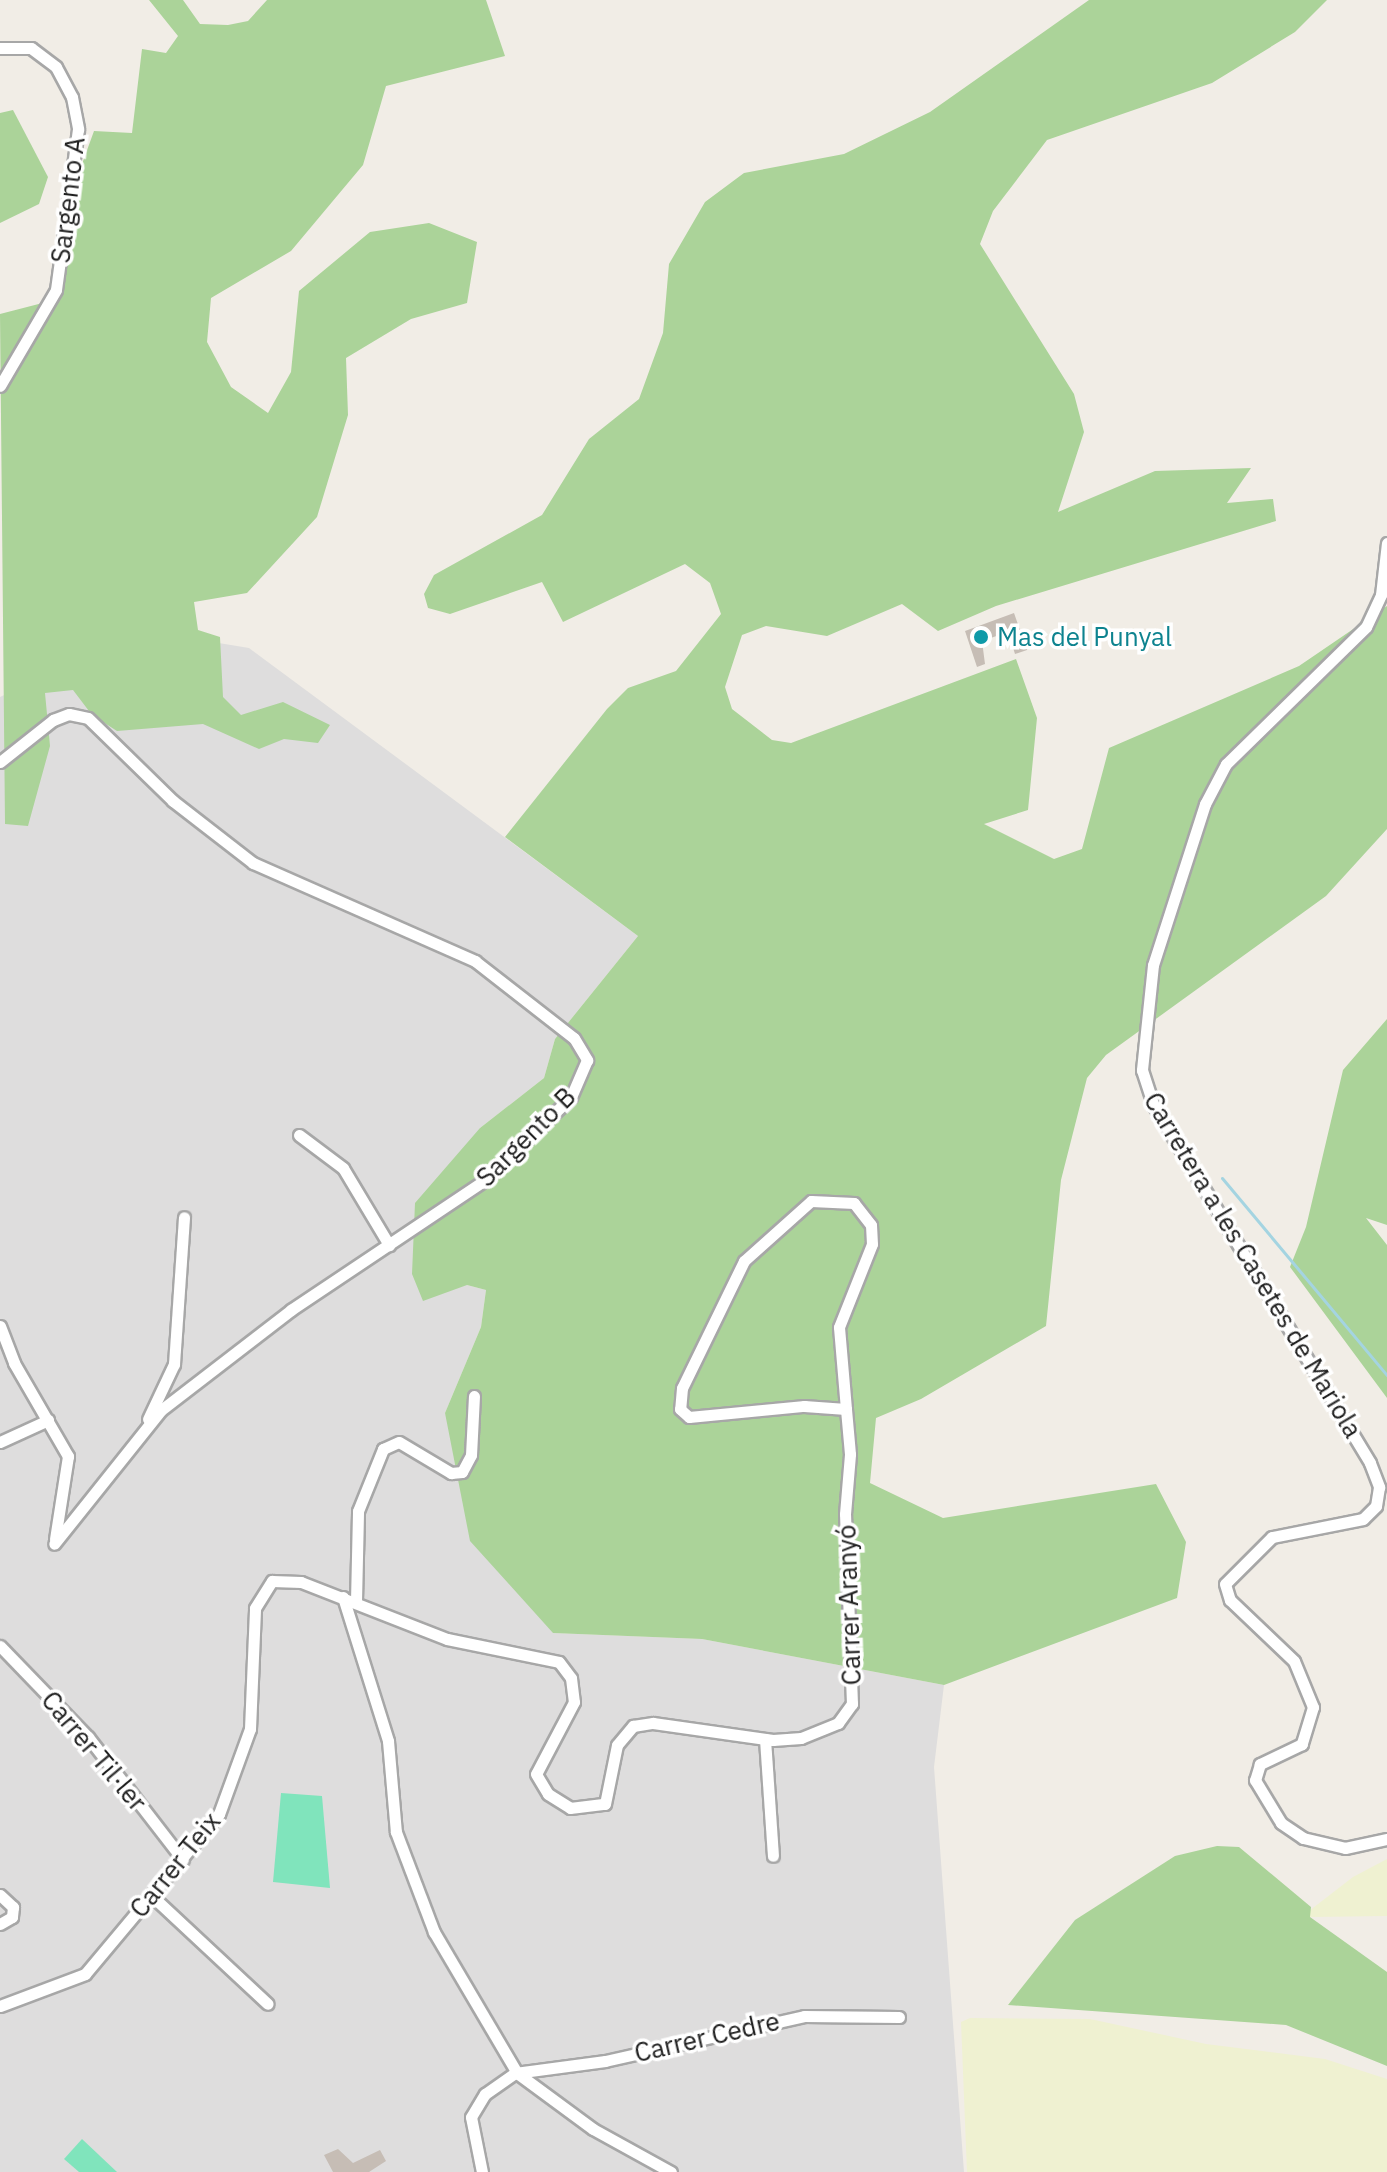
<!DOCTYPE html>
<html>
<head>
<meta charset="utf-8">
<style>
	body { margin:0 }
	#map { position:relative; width:1387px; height:2172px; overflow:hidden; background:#f1ede6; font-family:"IBM Plex Sans",sans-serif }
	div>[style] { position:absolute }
	.residential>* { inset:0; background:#dedddd }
	.farmland>* { inset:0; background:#eff1d1 }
	.forest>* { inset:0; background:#abd399 }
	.pitch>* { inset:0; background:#80e4bc }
	.stream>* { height:3px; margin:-1.5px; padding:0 1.5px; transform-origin:1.5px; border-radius:1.5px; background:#a4d4e1 }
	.building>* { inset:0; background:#c6bdb5 }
	.roads { filter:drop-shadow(2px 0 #a7a7a7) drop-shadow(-2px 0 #a7a7a7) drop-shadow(0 2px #a7a7a7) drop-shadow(0 -2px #a7a7a7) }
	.minor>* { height:11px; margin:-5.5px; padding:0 5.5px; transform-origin:5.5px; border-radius:5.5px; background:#fff }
	.dots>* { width:22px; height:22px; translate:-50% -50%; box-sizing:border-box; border:4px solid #fff; border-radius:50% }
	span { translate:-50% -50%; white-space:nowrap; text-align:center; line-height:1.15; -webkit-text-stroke:7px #fff; paint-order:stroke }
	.street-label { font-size:26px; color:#202020 }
	.culture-label { font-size:26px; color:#0d838f }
	.left { translate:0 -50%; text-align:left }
</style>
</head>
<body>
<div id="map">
	<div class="residential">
		<i style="clip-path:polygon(140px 630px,249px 648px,638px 936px,555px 1039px,544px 1078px,480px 1128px,467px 1285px,486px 1290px,481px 1327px,445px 1413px,553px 1633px,702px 1639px,944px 1685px,934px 1767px,964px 2172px,0 2172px,0 697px)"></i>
	</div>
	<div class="farmland">
		<i style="clip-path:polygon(1387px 1859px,1387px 1916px,1310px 1917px,1309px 1911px,1353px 1877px)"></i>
		<i style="clip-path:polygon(970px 2018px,1090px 2019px,1206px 2044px,1325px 2059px,1387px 2079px,1387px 2172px,967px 2172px,961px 2022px)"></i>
	</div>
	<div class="forest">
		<i style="clip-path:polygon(149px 0,183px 0,200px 24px,228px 25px,248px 21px,267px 0,486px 0,505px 56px,386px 86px,363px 165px,291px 251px,211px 298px,207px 342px,231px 387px,268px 413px,291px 372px,299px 291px,370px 232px,429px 223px,477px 242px,467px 303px,411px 319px,346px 358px,348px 415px,317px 517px,247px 593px,194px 602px,198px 630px,220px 637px,223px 697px,241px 715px,283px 702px,330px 725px,318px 743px,284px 739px,259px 749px,203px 724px,117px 731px,92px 715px,73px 690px,45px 693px,50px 746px,28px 826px,5px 824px,0 314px,58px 299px,78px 175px,94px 131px,132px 133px,142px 49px,166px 53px,178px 36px)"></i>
		<i style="clip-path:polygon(1089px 0,1327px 0,1295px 32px,1212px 83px,1047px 140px,993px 211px,980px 244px,1074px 394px,1084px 432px,1058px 512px,1155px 471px,1251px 468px,1227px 503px,1273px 499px,1276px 521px,996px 606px,938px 631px,902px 604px,827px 636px,766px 626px,742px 635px,725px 687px,732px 709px,772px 740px,791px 743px,1016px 659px,1037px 718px,1028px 810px,984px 824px,1054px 859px,1082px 849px,1109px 748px,1299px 666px,1387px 606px,1387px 829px,1326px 896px,1106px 1055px,1087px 1078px,1061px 1180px,1046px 1326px,921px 1399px,876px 1418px,870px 1483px,943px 1518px,1156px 1484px,1186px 1542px,1177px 1598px,944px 1685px,702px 1639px,553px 1633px,470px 1541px,445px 1413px,481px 1327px,486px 1290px,467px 1285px,423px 1301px,412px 1274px,415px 1203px,480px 1128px,544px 1078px,555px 1039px,638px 936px,505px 837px,607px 709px,628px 688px,676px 671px,721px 614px,710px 583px,685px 564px,563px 622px,542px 582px,450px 614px,428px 608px,424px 594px,434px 575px,542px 515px,589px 439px,639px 399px,663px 333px,669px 264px,705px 202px,744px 173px,844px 154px,930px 112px)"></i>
		<i style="clip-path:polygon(13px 110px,48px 177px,39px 204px,0 223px,0 113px)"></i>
		<i style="clip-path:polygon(1387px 1019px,1387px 1225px,1366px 1218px,1387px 1245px,1387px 1398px,1290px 1267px,1306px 1227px,1343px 1070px)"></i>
		<i style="clip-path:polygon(1217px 1846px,1239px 1847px,1311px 1907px,1310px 1917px,1387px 1972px,1387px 2066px,1286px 2025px,1008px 2005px,1075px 1920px,1175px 1856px)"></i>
	</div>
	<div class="pitch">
		<i style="clip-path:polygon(281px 1793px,322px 1796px,330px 1888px,273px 1882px)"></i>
		<i style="clip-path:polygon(82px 2139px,117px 2172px,79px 2172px,64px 2159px)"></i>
	</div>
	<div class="stream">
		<i style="left:1222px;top:1178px;width:257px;rotate:50.1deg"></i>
	</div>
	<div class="building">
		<i style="clip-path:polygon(1014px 613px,1027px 650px,1015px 654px,1008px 632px,982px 641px,985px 664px,977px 667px,965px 631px)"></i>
		<i style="clip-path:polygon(338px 2149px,353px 2163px,380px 2150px,386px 2161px,369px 2172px,333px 2172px,324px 2155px)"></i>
	</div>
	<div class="roads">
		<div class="minor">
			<i style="left:0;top:48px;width:31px"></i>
			<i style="left:31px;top:48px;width:31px;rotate:37deg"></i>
			<i style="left:56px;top:67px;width:34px;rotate:62deg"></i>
			<i style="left:72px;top:97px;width:33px;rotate:79deg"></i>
			<i style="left:78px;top:129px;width:162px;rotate:97.8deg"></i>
			<i style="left:56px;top:290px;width:111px;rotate:120.3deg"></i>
			<i style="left:1387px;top:543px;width:52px;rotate:96.6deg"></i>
			<i style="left:1381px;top:595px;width:35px;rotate:115deg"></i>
			<i style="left:1366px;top:627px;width:196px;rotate:135.6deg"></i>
			<i style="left:1226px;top:764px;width:45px;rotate:117.7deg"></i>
			<i style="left:1205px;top:804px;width:169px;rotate:107.9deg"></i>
			<i style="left:1153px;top:965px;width:106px;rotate:96deg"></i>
			<i style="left:1142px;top:1070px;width:38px;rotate:72deg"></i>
			<i style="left:1154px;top:1106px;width:417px;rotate:58.8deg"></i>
			<i style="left:1370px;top:1463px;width:26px;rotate:69deg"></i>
			<i style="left:1379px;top:1487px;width:19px;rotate:99deg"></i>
			<i style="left:1376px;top:1506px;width:18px;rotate:135deg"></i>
			<i style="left:1363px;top:1519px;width:93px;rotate:168.8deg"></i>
			<i style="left:1272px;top:1537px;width:66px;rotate:135deg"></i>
			<i style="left:1225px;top:1584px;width:17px;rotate:73deg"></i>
			<i style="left:1230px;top:1600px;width:88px;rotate:43.6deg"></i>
			<i style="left:1294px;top:1661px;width:50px;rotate:67.6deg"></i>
			<i style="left:1313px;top:1707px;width:39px;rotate:107deg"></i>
			<i style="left:1302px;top:1744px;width:47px;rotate:154.5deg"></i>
			<i style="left:1260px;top:1764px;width:17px;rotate:107deg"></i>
			<i style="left:1255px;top:1780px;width:50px;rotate:58.8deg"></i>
			<i style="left:1281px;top:1823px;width:27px;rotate:34deg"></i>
			<i style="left:1303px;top:1838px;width:43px;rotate:13.4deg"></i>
			<i style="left:1345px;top:1848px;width:43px;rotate:-12.1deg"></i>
			<i style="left:0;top:762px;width:68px;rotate:-38.4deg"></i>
			<i style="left:53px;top:720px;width:17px;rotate:-21deg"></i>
			<i style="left:69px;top:714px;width:19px;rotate:12deg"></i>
			<i style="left:88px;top:718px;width:119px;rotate:44.3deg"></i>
			<i style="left:173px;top:801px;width:101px;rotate:37.8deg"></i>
			<i style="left:253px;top:863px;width:243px;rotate:23.8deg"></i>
			<i style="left:475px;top:961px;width:125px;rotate:37.9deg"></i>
			<i style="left:574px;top:1038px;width:26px;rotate:59deg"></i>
			<i style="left:587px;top:1060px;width:40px;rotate:113.4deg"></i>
			<i style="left:571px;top:1097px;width:120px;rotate:136deg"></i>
			<i style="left:485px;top:1180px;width:234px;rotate:146.2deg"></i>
			<i style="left:291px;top:1310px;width:164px;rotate:142.4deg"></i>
			<i style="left:161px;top:1410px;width:171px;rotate:128.6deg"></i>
			<i style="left:299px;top:1135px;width:55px;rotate:36.9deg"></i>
			<i style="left:343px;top:1168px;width:90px;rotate:59.1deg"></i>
			<i style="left:0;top:1326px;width:40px;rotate:69deg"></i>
			<i style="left:14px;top:1363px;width:108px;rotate:59.9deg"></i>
			<i style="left:68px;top:1456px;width:84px;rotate:98.9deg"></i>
			<i style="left:148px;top:1419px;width:61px;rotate:-64.7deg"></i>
			<i style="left:174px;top:1364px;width:147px;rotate:-86.1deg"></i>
			<i style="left:0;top:1442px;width:53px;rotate:-24.6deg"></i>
			<i style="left:343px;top:1597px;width:151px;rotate:72.6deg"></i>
			<i style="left:388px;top:1741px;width:91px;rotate:85deg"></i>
			<i style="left:396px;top:1832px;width:107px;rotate:69.2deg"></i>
			<i style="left:434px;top:1932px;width:164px;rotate:59.5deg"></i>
			<i style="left:356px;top:1601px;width:90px;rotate:-88.7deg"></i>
			<i style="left:358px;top:1511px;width:67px;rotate:-68deg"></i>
			<i style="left:383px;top:1449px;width:17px;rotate:-24deg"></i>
			<i style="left:399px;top:1442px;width:61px;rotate:30.8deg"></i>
			<i style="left:451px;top:1473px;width:11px;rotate:-5deg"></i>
			<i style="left:462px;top:1472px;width:19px;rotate:-62deg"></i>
			<i style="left:471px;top:1455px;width:59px;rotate:-87.1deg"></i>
			<i style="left:0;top:1646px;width:127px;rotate:46deg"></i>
			<i style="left:88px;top:1737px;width:155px;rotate:52.3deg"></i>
			<i style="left:765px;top:1739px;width:117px;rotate:86.1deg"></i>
			<i style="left:0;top:1895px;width:18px;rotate:43deg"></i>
			<i style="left:13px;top:1907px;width:10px;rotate:96deg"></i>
			<i style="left:12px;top:1917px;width:14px;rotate:150deg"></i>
			<i style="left:152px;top:1896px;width:158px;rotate:43deg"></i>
			<i style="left:0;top:2006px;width:91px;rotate:-20.6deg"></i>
			<i style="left:85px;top:1974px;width:209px;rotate:-50.1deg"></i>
			<i style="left:219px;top:1814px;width:90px;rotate:-70deg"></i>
			<i style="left:250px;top:1729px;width:121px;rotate:-87.6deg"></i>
			<i style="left:255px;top:1608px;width:32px;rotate:-58deg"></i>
			<i style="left:272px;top:1581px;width:29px;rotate:2deg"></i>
			<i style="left:301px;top:1582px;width:157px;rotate:21.3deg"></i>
			<i style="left:447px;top:1639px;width:114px;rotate:11.6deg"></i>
			<i style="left:559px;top:1662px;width:20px;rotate:53deg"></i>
			<i style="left:571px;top:1678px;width:24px;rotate:83deg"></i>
			<i style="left:574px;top:1702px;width:81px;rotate:117.8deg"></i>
			<i style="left:536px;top:1774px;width:23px;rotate:59deg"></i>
			<i style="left:548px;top:1794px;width:26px;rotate:32deg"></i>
			<i style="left:570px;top:1808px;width:35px;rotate:-7deg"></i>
			<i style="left:605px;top:1804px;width:60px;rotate:-78.5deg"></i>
			<i style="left:617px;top:1745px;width:25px;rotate:-50deg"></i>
			<i style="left:633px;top:1726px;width:20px;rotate:-9deg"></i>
			<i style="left:653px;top:1723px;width:121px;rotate:8.1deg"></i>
			<i style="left:773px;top:1740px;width:28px;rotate:-4deg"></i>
			<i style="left:801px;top:1738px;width:40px;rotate:-22deg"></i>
			<i style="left:838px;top:1723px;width:24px;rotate:-54deg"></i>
			<i style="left:852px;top:1704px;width:190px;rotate:-92.1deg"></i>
			<i style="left:845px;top:1514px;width:60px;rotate:-85.2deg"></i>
			<i style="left:850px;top:1454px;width:45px;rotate:-95.1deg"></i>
			<i style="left:846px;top:1409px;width:82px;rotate:-94.9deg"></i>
			<i style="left:839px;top:1327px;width:89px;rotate:-68.3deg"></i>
			<i style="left:872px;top:1244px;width:19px;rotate:-93deg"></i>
			<i style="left:871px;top:1225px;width:28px;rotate:-128deg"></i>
			<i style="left:854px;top:1203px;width:43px;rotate:-177.3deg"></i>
			<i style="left:811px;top:1201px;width:90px;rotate:138.2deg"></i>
			<i style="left:744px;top:1261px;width:141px;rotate:116deg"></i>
			<i style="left:682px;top:1388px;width:21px;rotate:95deg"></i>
			<i style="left:680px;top:1409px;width:12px;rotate:42deg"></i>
			<i style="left:689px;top:1417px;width:116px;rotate:-5.5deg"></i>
			<i style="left:804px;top:1406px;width:42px;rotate:4.1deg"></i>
			<i style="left:517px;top:2073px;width:94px;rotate:36.4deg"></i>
			<i style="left:593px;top:2129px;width:89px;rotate:28.9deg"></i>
			<i style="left:482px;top:2172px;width:56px;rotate:-101.3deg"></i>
			<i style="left:471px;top:2117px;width:27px;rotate:-59deg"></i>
			<i style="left:485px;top:2094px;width:37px;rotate:-35deg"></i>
			<i style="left:515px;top:2073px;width:91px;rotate:-7.6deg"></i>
			<i style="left:605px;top:2061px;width:204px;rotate:-12.7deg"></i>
			<i style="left:804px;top:2016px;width:95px;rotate:0.6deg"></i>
		</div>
	</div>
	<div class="dots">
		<i style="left:981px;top:637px;background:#0f9aa8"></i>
	</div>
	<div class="street-label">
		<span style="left:68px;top:200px;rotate:-83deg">Sargento A</span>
		<span style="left:526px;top:1137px;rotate:-45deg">Sargento B</span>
		<span style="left:1253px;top:1265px;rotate:59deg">Carretera a les Casetes de Mariola</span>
		<span style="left:849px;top:1605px;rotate:-92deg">Carrer Aranyó</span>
		<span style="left:94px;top:1751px;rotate:50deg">Carrer Til·ler</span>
		<span style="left:175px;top:1865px;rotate:-51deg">Carrer Teix</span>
		<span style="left:707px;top:2037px;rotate:-13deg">Carrer Cedre</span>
	</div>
	<div class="culture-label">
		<span class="left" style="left:997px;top:637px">Mas del Punyal</span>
	</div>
</div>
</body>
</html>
